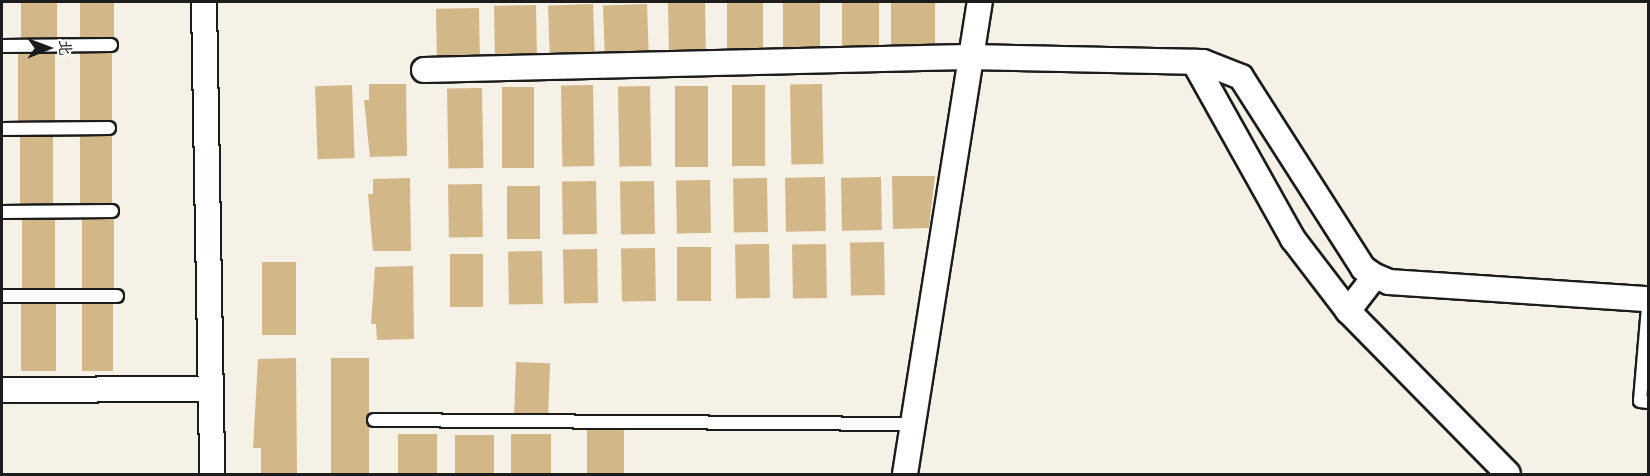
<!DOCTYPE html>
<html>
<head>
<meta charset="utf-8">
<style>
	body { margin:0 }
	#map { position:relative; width:1650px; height:476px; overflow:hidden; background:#f6f1e7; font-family:Delius,"LXGW WenKai TC",sans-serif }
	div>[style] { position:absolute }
	.building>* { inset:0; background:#d2b888; transform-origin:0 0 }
	.roads { filter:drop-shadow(2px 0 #1c1c1c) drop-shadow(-2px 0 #1c1c1c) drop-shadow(0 2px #1c1c1c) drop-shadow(0 -2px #1c1c1c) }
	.lane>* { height:12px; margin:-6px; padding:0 6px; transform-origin:6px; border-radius:6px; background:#fff }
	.street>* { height:24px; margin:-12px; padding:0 12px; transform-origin:12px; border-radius:12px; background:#fff }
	span { translate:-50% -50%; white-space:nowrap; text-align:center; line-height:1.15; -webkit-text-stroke:4.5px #fff; paint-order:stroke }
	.frame { position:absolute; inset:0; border:3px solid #1c1c1c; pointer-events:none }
	.north { position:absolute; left:18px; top:18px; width:60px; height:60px; -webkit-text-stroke:4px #fff; paint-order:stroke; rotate:89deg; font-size:16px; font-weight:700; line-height:24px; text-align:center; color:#1c1c1c }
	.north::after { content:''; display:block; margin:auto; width:21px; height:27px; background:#1c1c1c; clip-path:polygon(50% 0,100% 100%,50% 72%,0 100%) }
</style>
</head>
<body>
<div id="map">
	<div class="building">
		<i style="left:21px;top:2px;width:36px;height:37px"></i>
		<i style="left:80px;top:2px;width:34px;height:37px"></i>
		<i style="left:705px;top:2px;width:54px;height:37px;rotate:89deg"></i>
		<i style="left:727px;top:2px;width:36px;height:53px"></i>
		<i style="left:783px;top:2px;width:37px;height:52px"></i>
		<i style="left:842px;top:2px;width:37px;height:53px"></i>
		<i style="left:891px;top:2px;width:44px;height:51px"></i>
		<i style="left:593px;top:4px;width:54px;height:45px;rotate:88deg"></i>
		<i style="left:647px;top:4px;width:53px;height:44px;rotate:88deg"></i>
		<i style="left:536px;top:5px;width:53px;height:42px;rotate:89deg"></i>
		<i style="left:479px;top:8px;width:55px;height:43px;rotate:89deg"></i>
		<i style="left:18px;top:52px;width:37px;height:70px"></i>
		<i style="left:80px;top:52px;width:32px;height:70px"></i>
		<i style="clip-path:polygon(369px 84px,406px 84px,407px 156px,370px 157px,364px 100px,369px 100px)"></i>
		<i style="left:822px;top:84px;width:80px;height:32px;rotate:89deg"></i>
		<i style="left:352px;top:85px;width:73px;height:37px;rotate:88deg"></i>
		<i style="left:593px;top:85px;width:81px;height:32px;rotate:89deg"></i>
		<i style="left:732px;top:85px;width:33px;height:81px"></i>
		<i style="left:650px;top:86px;width:80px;height:32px;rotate:89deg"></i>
		<i style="left:675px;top:86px;width:33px;height:81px"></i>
		<i style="left:502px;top:87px;width:32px;height:81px"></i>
		<i style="left:482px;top:88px;width:80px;height:35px;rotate:89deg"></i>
		<i style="left:80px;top:133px;width:32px;height:73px"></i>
		<i style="left:20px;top:134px;width:33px;height:73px"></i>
		<i style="clip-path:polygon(892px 176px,935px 176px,929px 228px,893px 229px)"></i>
		<i style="left:825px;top:177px;width:54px;height:40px;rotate:89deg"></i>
		<i style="left:881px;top:177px;width:53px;height:40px;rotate:89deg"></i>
		<i style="clip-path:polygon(410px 178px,411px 251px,373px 251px,368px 194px,373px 194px,373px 179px)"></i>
		<i style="left:767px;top:178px;width:54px;height:34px;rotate:89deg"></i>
		<i style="left:710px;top:180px;width:53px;height:34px;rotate:89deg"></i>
		<i style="left:596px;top:181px;width:53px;height:34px;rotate:89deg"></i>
		<i style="left:654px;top:181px;width:53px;height:34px;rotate:89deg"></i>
		<i style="left:482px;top:184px;width:53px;height:34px;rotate:89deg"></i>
		<i style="left:507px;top:186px;width:33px;height:53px"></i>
		<i style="left:22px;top:218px;width:33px;height:73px"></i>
		<i style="left:82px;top:218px;width:32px;height:72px"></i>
		<i style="left:884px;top:242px;width:53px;height:34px;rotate:89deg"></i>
		<i style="left:769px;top:244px;width:54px;height:34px;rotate:89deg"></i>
		<i style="left:826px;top:244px;width:54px;height:34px;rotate:89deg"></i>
		<i style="left:677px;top:247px;width:34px;height:54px"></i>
		<i style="left:655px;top:248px;width:53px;height:34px;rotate:89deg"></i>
		<i style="left:597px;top:249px;width:54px;height:34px;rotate:89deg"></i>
		<i style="left:542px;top:251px;width:53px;height:34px;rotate:89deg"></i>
		<i style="left:450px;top:254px;width:33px;height:53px"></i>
		<i style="left:262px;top:262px;width:34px;height:73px"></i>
		<i style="clip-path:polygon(413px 266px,414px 339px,377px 340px,376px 324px,371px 324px,375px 267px)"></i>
		<i style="left:21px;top:301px;width:35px;height:70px"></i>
		<i style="left:82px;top:301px;width:31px;height:70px"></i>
		<i style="clip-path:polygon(296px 358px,297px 474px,261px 474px,261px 448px,253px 448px,258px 359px)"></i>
		<i style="left:331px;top:358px;width:38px;height:116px"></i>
		<i style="left:516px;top:362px;width:34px;height:53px;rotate:2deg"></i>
		<i style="left:587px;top:430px;width:37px;height:44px"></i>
		<i style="left:398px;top:434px;width:39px;height:40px"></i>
		<i style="left:511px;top:434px;width:40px;height:40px"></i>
		<i style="left:455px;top:435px;width:39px;height:39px"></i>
	</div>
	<div class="roads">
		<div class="lane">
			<i style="left:2px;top:46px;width:109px;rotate:-0.5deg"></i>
			<i style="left:2px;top:129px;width:107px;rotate:-0.5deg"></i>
			<i style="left:2px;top:212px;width:110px;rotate:-0.5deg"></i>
			<i style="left:2px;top:296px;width:115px"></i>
			<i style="left:1648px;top:307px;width:94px;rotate:94.9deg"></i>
			<i style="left:1640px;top:401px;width:8px;rotate:7deg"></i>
			<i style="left:374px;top:420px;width:538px;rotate:0.43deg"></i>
		</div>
		<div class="street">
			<i style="left:204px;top:2px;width:472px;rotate:89deg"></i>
			<i style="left:1194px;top:62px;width:203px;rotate:60.8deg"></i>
			<i style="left:1293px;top:239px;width:91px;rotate:52.6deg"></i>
			<i style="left:1348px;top:311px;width:228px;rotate:45.5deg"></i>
			<i style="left:424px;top:70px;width:545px;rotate:-1.37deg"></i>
			<i style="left:969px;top:57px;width:234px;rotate:1.2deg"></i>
			<i style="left:1203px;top:62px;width:41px;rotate:21.5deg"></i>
			<i style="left:1241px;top:77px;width:227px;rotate:57.4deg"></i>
			<i style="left:1363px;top:268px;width:14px;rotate:34deg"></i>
			<i style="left:1375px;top:276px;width:15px;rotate:23deg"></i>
			<i style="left:1389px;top:282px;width:260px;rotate:3.8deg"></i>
			<i style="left:1348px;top:311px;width:44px;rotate:-52.4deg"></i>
			<i style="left:2px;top:390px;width:208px;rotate:-0.3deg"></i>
			<i style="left:905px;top:474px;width:478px;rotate:-81deg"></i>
		</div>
	</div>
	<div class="frame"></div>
	<div class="north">北</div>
</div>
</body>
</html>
